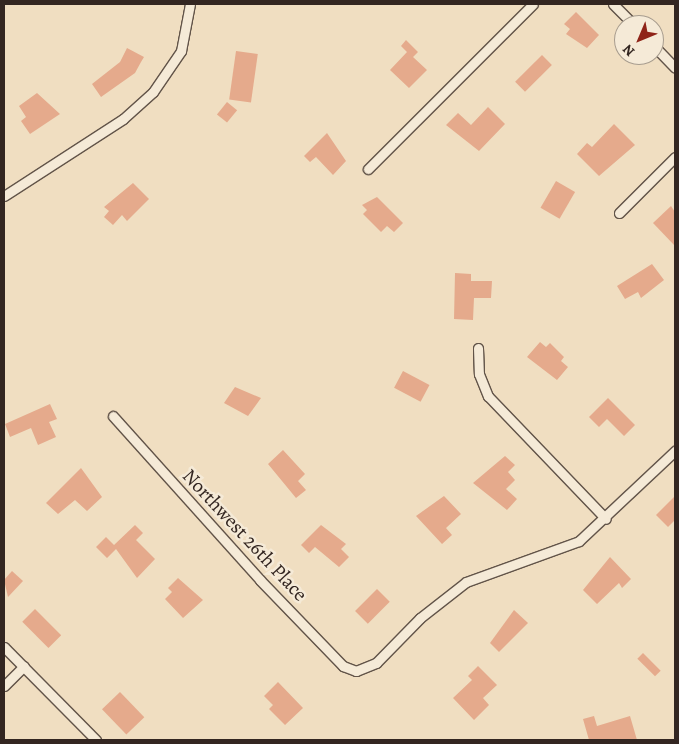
<!DOCTYPE html>
<html>
<head>
<meta charset="utf-8">
<style>
	body { margin:0 }
	#map { position:relative; width:679px; height:744px; overflow:hidden; background:#f0dec1; font-family:Alegreya,serif }
	div>[style] { position:absolute }
	.building>* { inset:0; background:#e5aa8c; transform-origin:0 0 }
	.roads { filter:drop-shadow(1px 0 #625449) drop-shadow(-1px 0 #625449) drop-shadow(0 1px #625449) drop-shadow(0 -1px #625449) }
	.street>* { height:9px; margin:-4.5px; padding:0 4.5px; transform-origin:4.5px; border-radius:4.5px; background:#f5ead7 }
	span { translate:-50% -50%; white-space:nowrap; text-align:center; line-height:1.15; -webkit-text-stroke:5px #f5ead7; paint-order:stroke }
	.street-label { font-size:20px; color:#332621 }
	.frame { position:absolute; inset:0; border:5px solid #332621; pointer-events:none }
	.north { position:absolute; left:614px; top:15px; width:50px; height:50px; box-sizing:border-box; background:#f5ead7; border:1px solid #a79c8e; border-radius:50%; rotate:225deg; font-size:14px; font-weight:700; line-height:20px; text-align:center; color:#332621 }
	.north::after { content:''; display:block; margin:auto; width:18px; height:22px; background:#8f2418; clip-path:polygon(50% 0,100% 100%,50% 72%,0 100%) }
</style>
</head>
<body>
<div id="map">
	<div class="building">
		<i style="clip-path:polygon(576px 12px,599px 35px,587px 48px,566px 34px,570px 29px,564px 24px)"></i>
		<i style="clip-path:polygon(406px 40px,418px 52px,413px 57px,427px 70px,409px 88px,390px 70px,407px 52px,401px 46px)"></i>
		<i style="clip-path:polygon(127px 48px,144px 57px,141px 62px,135px 73px,101px 97px,92px 84px,120px 62px)"></i>
		<i style="left:236px;top:51px;width:22px;height:49px;rotate:8deg"></i>
		<i style="left:542px;top:55px;width:14px;height:38px;rotate:45deg"></i>
		<i style="clip-path:polygon(37px 93px,60px 114px,30px 134px,21px 121px,26px 117px,19px 106px)"></i>
		<i style="left:227px;top:102px;width:13px;height:16px;rotate:39deg"></i>
		<i style="clip-path:polygon(488px 107px,505px 124px,479px 151px,446px 125px,458px 113px,471px 125px)"></i>
		<i style="clip-path:polygon(614px 124px,635px 145px,599px 176px,577px 154px,587px 143px,592px 147px)"></i>
		<i style="clip-path:polygon(327px 133px,346px 161px,333px 175px,316px 157px,310px 162px,304px 156px)"></i>
		<i style="left:556px;top:181px;width:22px;height:31px;rotate:30deg"></i>
		<i style="clip-path:polygon(133px 183px,149px 199px,127px 221px,122px 215px,113px 225px,104px 217px,109px 211px,104px 207px)"></i>
		<i style="clip-path:polygon(377px 197px,403px 223px,394px 232px,387px 226px,381px 232px,363px 214px,367px 210px,362px 205px)"></i>
		<i style="clip-path:polygon(671px 206px,675px 212px,675px 246px,653px 223px)"></i>
		<i style="clip-path:polygon(652px 264px,664px 280px,641px 298px,638px 292px,625px 299px,617px 286px)"></i>
		<i style="clip-path:polygon(455px 273px,471px 274px,471px 281px,492px 281px,491px 298px,474px 298px,473px 320px,454px 319px)"></i>
		<i style="clip-path:polygon(540px 342px,546px 347px,550px 343px,564px 357px,561px 361px,568px 367px,557px 380px,527px 357px)"></i>
		<i style="left:403px;top:371px;width:30px;height:19px;rotate:28deg"></i>
		<i style="clip-path:polygon(235px 387px,261px 398px,248px 416px,224px 403px)"></i>
		<i style="clip-path:polygon(608px 398px,635px 425px,624px 436px,607px 419px,599px 427px,589px 417px)"></i>
		<i style="clip-path:polygon(50px 404px,57px 419px,49px 422px,56px 437px,38px 445px,31px 428px,10px 437px,5px 424px)"></i>
		<i style="clip-path:polygon(283px 450px,305px 474px,298px 481px,306px 490px,296px 498px,268px 464px)"></i>
		<i style="clip-path:polygon(505px 456px,515px 465px,508px 472px,515px 480px,506px 489px,517px 499px,507px 510px,473px 483px)"></i>
		<i style="clip-path:polygon(81px 468px,102px 497px,87px 511px,75px 500px,58px 514px,46px 503px)"></i>
		<i style="clip-path:polygon(444px 496px,461px 514px,446px 528px,452px 535px,442px 544px,416px 516px)"></i>
		<i style="clip-path:polygon(675px 496px,675px 520px,668px 527px,656px 515px)"></i>
		<i style="clip-path:polygon(135px 525px,143px 533px,136px 540px,155px 559px,137px 578px,116px 549px,107px 558px,96px 547px,106px 537px,114px 545px)"></i>
		<i style="clip-path:polygon(321px 525px,346px 544px,341px 549px,349px 557px,339px 567px,315px 547px,309px 553px,301px 545px)"></i>
		<i style="clip-path:polygon(610px 557px,631px 579px,622px 588px,619px 583px,597px 604px,583px 590px)"></i>
		<i style="clip-path:polygon(12px 571px,23px 581px,8px 597px,4px 580px)"></i>
		<i style="clip-path:polygon(178px 578px,203px 600px,183px 618px,165px 599px,172px 592px,168px 588px)"></i>
		<i style="left:377px;top:589px;width:18px;height:31px;rotate:45deg"></i>
		<i style="left:35px;top:609px;width:37px;height:18px;rotate:45deg"></i>
		<i style="clip-path:polygon(514px 610px,528px 623px,499px 652px,490px 643px)"></i>
		<i style="left:643px;top:653px;width:25px;height:8px;rotate:45deg"></i>
		<i style="clip-path:polygon(478px 666px,497px 685px,483px 698px,489px 705px,474px 720px,453px 698px,472px 680px,468px 676px)"></i>
		<i style="clip-path:polygon(278px 682px,303px 708px,285px 725px,269px 709px,273px 705px,264px 696px)"></i>
		<i style="left:120px;top:692px;width:35px;height:25px;rotate:46deg"></i>
		<i style="clip-path:polygon(594px 716px,597px 726px,630px 716px,637px 740px,589px 740px,583px 719px)"></i>
	</div>
	<div class="roads">
		<div class="street">
			<i style="left:613px;top:4px;width:30px;rotate:45deg"></i>
			<i style="left:654px;top:46px;width:30px;rotate:46deg"></i>
			<i style="left:368px;top:169px;width:233px;rotate:-45deg"></i>
			<i style="left:4px;top:196px;width:142px;rotate:-32.9deg"></i>
			<i style="left:123px;top:119px;width:40px;rotate:-42deg"></i>
			<i style="left:153px;top:92px;width:50px;rotate:-55.7deg"></i>
			<i style="left:181px;top:51px;width:48px;rotate:-79.2deg"></i>
			<i style="left:619px;top:213px;width:79px;rotate:-45deg"></i>
			<i style="left:478px;top:348px;width:26px;rotate:88deg"></i>
			<i style="left:479px;top:374px;width:24px;rotate:68deg"></i>
			<i style="left:488px;top:396px;width:170px;rotate:46.2deg"></i>
			<i style="left:113px;top:416px;width:220px;rotate:48.1deg"></i>
			<i style="left:260px;top:580px;width:120px;rotate:46deg"></i>
			<i style="left:343px;top:666px;width:14px;rotate:21deg"></i>
			<i style="left:356px;top:671px;width:22px;rotate:-22deg"></i>
			<i style="left:376px;top:663px;width:63px;rotate:-45.6deg"></i>
			<i style="left:420px;top:618px;width:58px;rotate:-38deg"></i>
			<i style="left:466px;top:582px;width:120px;rotate:-19.9deg"></i>
			<i style="left:579px;top:541px;width:132px;rotate:-43.2deg"></i>
			<i style="left:4px;top:647px;width:131px;rotate:45.3deg"></i>
			<i style="left:4px;top:686px;width:28px;rotate:-45deg"></i>
		</div>
	</div>
	<div class="street-label">
		<span style="left:245px;top:535px;rotate:47deg">Northwest 26th Place</span>
	</div>
	<div class="frame"></div>
	<div class="north">N</div>
</div>
</body>
</html>
